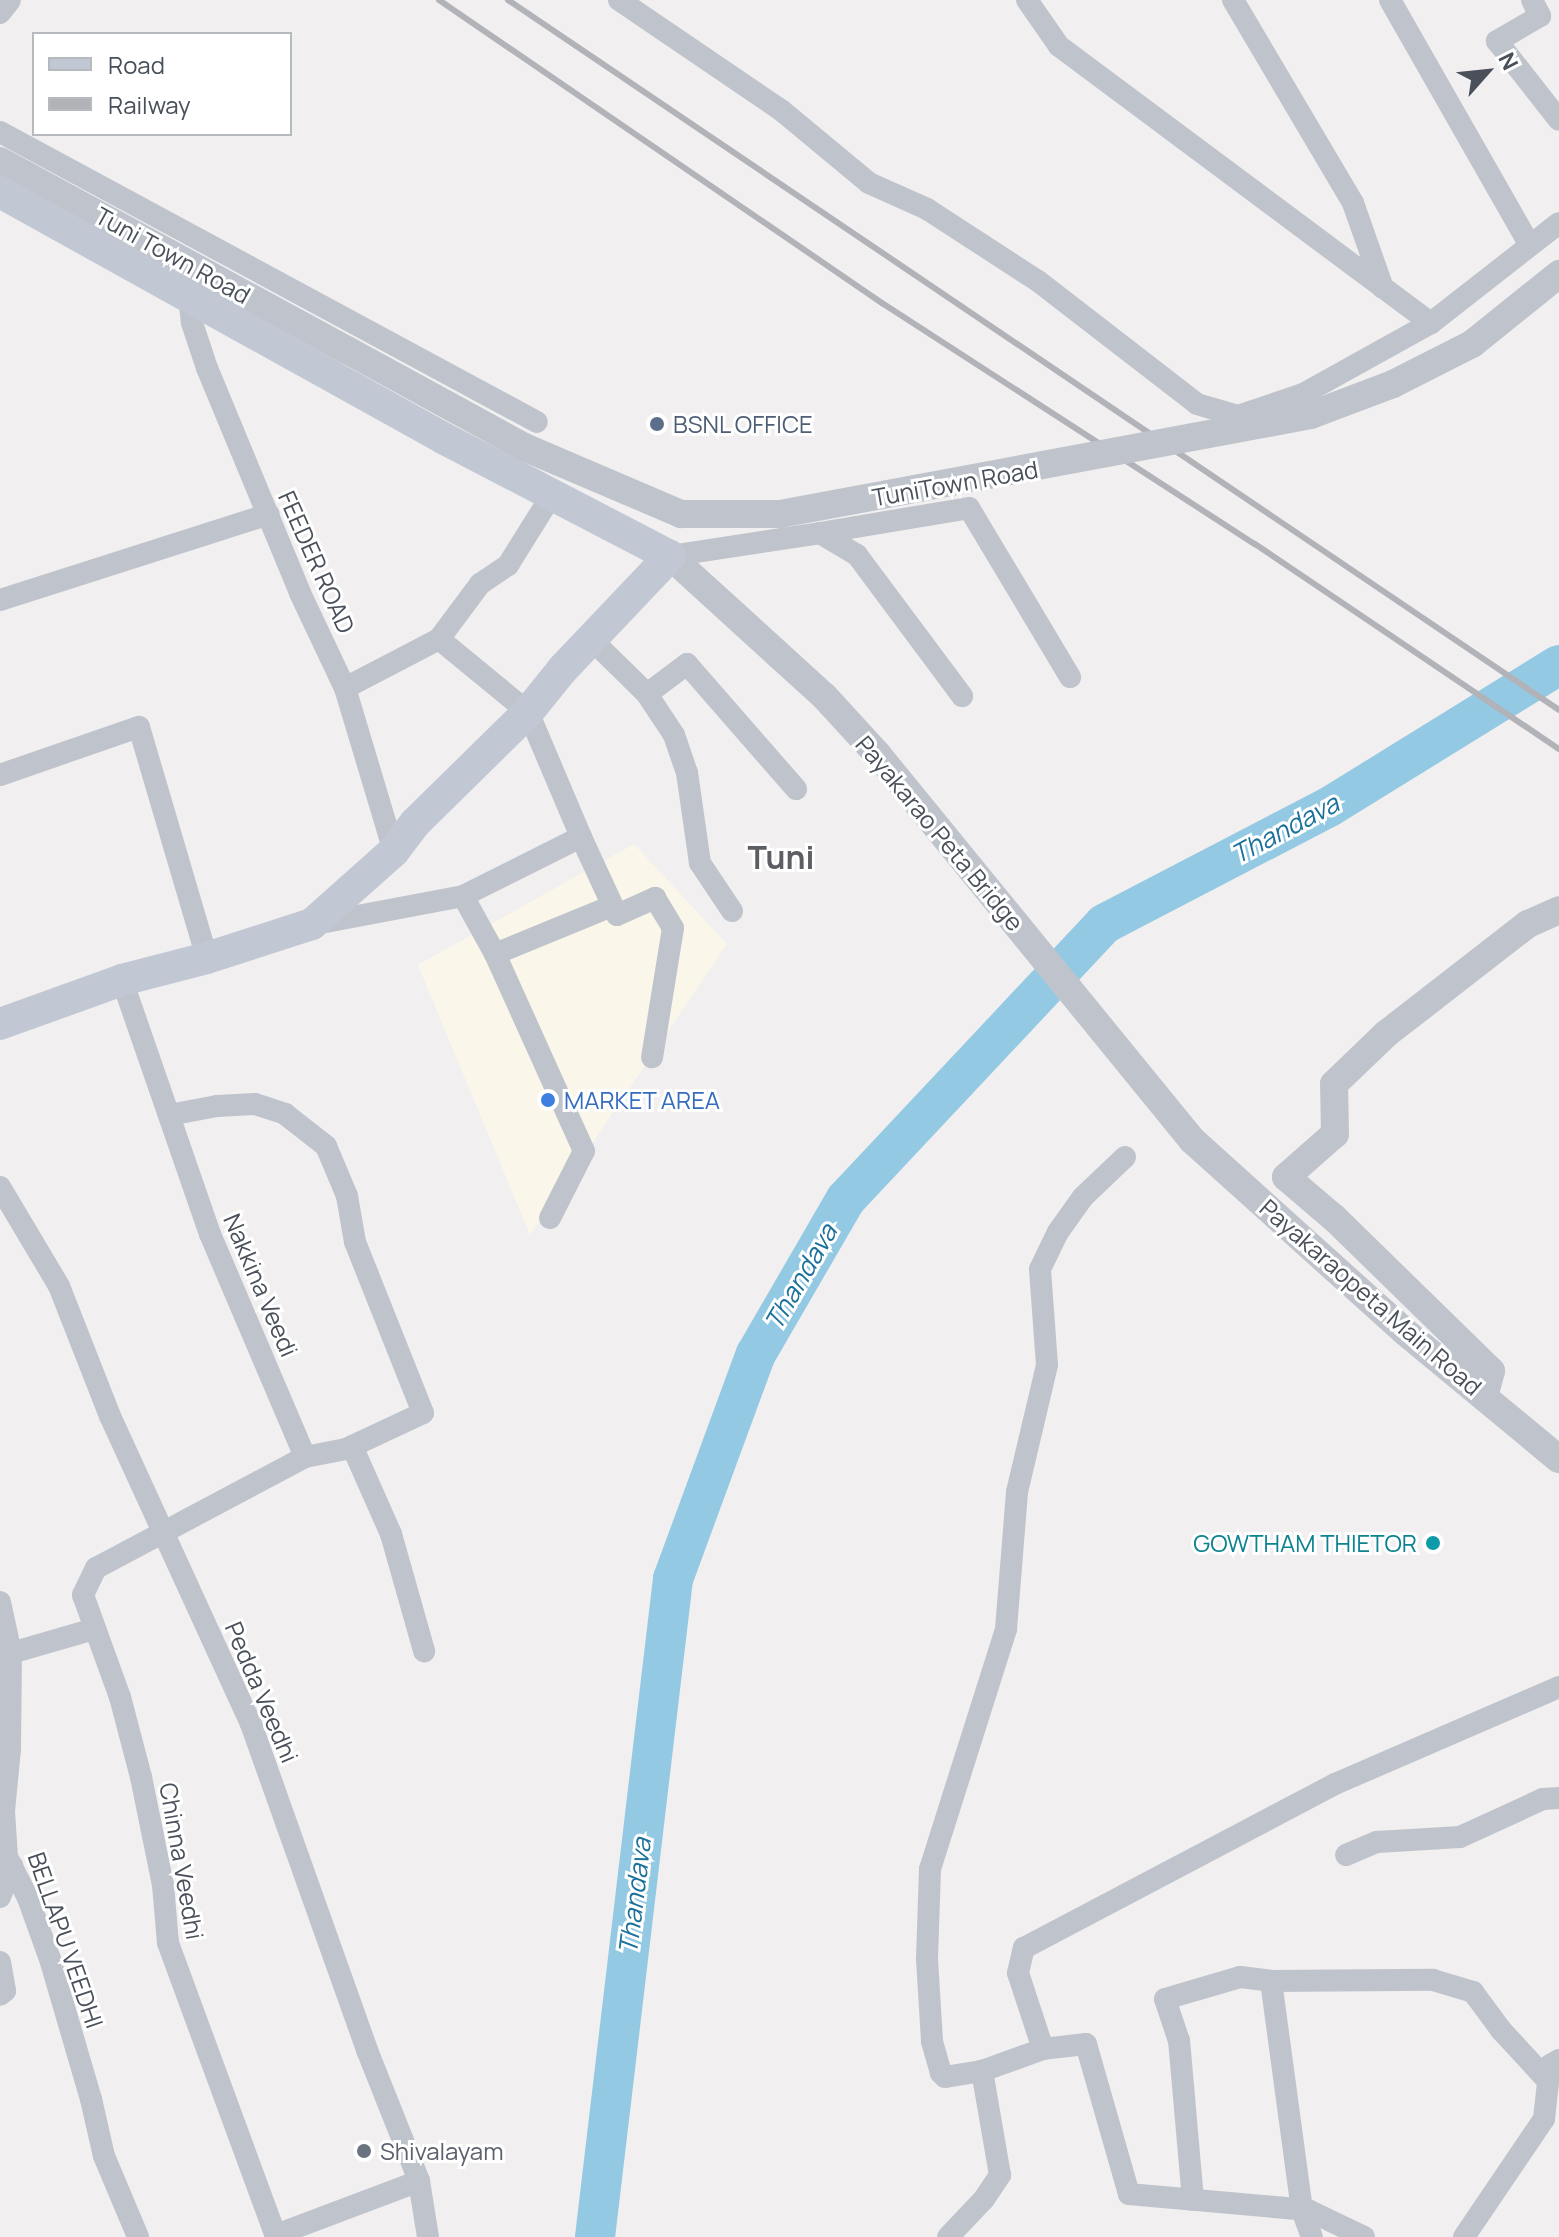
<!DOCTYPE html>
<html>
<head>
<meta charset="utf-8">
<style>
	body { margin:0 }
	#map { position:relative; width:1559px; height:2237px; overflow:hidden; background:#f1efef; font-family:Manrope,sans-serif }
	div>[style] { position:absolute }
	.commercial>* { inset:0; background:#faf7ea }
	.river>* { height:40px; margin:-20px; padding:0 20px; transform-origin:20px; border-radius:20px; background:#93c9e3 }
	.minor>* { height:22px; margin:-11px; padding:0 11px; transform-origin:11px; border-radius:11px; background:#bfc4cc }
	.tertiary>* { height:28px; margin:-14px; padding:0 14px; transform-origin:14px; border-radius:14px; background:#bfc4cc }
	.secondary>* { height:32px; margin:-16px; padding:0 16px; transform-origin:16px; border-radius:16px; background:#c1c8d4 }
	.rail>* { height:6px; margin:-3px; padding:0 3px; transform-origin:3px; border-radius:3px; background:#b2b3b8 }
	.tertiary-bridge>* { height:28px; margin:-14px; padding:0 14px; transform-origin:14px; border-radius:14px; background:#bfc4cc }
	.dots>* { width:22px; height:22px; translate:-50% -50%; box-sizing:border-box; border:4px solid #fff; border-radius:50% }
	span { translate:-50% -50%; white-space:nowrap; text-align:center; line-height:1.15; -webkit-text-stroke:6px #fff; paint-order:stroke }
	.street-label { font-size:24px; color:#49505a }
	.service-label { font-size:24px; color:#4e5e75 }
	.left { translate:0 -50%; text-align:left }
	.shop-label { font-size:24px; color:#366cbe }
	.culture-label { font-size:24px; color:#0d838f }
	.right { translate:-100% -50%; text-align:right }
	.worship-label { font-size:24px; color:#5b616d }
	.water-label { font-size:26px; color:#1b719b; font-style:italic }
	.district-label { font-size:32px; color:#5c5e63; font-weight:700 }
	.legend { position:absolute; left:32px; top:32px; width:260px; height:104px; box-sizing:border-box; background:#fff; border:2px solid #b6b9bd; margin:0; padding:10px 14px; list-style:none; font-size:24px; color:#49505a }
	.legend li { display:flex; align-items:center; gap:16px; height:40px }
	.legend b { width:40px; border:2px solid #b6b9bd }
	.north { position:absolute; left:1447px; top:32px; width:80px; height:80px; -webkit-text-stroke:6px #fff; paint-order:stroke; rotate:63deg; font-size:22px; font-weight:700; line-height:32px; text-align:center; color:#49505a }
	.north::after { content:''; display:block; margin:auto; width:28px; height:36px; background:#49505a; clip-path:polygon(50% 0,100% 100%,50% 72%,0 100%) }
</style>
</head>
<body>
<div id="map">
	<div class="commercial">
		<i style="clip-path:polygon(634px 844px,727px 944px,530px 1235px,418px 965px)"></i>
	</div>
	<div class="river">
		<i style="left:595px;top:2237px;width:663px;rotate:-83.24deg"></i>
		<i style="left:673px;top:1579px;width:240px;rotate:-69.8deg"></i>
		<i style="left:756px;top:1354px;width:179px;rotate:-59.9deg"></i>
		<i style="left:846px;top:1199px;width:377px;rotate:-46.8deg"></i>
		<i style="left:1104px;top:924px;width:254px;rotate:-27.5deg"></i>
		<i style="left:1329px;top:807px;width:270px;rotate:-31.7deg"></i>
	</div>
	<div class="minor">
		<i style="left:619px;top:0;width:196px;rotate:34.2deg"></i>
		<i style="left:781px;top:110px;width:114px;rotate:39.7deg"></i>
		<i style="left:869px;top:183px;width:64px;rotate:24.1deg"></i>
		<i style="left:927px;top:209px;width:132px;rotate:33deg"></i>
		<i style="left:1038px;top:281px;width:201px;rotate:37.7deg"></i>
		<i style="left:1197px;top:404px;width:43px;rotate:16.3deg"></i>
		<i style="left:1238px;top:416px;width:69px;rotate:-18.7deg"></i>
		<i style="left:1303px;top:394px;width:146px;rotate:-29deg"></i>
		<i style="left:1431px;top:323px;width:162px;rotate:-38deg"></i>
		<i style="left:1027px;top:0;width:56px;rotate:55.2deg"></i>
		<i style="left:1059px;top:46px;width:464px;rotate:36.7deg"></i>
		<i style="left:1233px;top:0;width:236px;rotate:59.4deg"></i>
		<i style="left:1353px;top:203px;width:90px;rotate:70.6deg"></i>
		<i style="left:1390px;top:0;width:282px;rotate:60.3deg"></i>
		<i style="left:1532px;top:0;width:18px;rotate:63deg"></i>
		<i style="left:1540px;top:16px;width:50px;rotate:149.8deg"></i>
		<i style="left:1497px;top:41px;width:100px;rotate:51.9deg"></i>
		<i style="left:0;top:13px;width:16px;rotate:-52deg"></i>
		<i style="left:0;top:132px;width:610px;rotate:28.37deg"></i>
		<i style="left:189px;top:295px;width:28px;rotate:84deg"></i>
		<i style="left:192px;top:323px;width:47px;rotate:71.6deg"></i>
		<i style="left:207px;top:368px;width:243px;rotate:67.5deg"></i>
		<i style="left:300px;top:593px;width:105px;rotate:64.7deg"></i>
		<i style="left:345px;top:688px;width:170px;rotate:73.3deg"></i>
		<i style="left:553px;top:493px;width:85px;rotate:122deg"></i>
		<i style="left:508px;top:565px;width:34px;rotate:146deg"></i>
		<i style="left:480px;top:584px;width:69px;rotate:126.7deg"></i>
		<i style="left:439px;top:639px;width:115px;rotate:39.4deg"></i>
		<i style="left:528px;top:712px;width:136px;rotate:67deg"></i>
		<i style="left:820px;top:533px;width:151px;rotate:-9.5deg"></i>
		<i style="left:969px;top:508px;width:197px;rotate:59.1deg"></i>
		<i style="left:670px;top:556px;width:152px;rotate:-8.7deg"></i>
		<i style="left:820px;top:533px;width:43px;rotate:30.7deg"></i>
		<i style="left:857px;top:555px;width:176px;rotate:53.3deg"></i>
		<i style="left:0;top:600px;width:282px;rotate:-17.7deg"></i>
		<i style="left:591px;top:639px;width:78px;rotate:44.5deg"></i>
		<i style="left:345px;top:688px;width:106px;rotate:-27.5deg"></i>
		<i style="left:0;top:775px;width:147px;rotate:-19.1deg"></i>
		<i style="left:139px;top:727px;width:241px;rotate:73.6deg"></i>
		<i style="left:732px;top:911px;width:58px;rotate:-123.7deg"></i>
		<i style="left:700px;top:863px;width:91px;rotate:-98.2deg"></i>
		<i style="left:687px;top:773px;width:40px;rotate:-108.9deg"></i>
		<i style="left:674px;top:735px;width:49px;rotate:-123.4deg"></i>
		<i style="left:647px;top:694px;width:50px;rotate:-36.9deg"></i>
		<i style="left:687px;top:664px;width:166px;rotate:48.9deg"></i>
		<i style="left:315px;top:924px;width:151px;rotate:-10.7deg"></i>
		<i style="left:495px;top:954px;width:126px;rotate:-22.3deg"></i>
		<i style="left:122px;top:980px;width:269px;rotate:70.9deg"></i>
		<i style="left:210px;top:1234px;width:242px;rotate:66.9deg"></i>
		<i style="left:305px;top:1457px;width:237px;rotate:152deg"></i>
		<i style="left:96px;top:1568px;width:30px;rotate:116deg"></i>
		<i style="left:83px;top:1595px;width:109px;rotate:70.1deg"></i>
		<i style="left:120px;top:1697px;width:83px;rotate:75.3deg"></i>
		<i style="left:141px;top:1777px;width:110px;rotate:78.5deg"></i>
		<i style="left:163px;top:1885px;width:58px;rotate:85.1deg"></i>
		<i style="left:168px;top:1943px;width:313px;rotate:69.8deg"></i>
		<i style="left:169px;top:1115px;width:49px;rotate:-10.6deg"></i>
		<i style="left:217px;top:1106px;width:38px;rotate:-3deg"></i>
		<i style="left:255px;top:1104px;width:32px;rotate:18deg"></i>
		<i style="left:285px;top:1114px;width:52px;rotate:38deg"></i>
		<i style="left:326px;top:1146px;width:54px;rotate:67.2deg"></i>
		<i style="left:347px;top:1196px;width:47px;rotate:80.1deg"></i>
		<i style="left:355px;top:1242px;width:184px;rotate:68.3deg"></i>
		<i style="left:423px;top:1413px;width:85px;rotate:154.9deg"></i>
		<i style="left:346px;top:1449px;width:42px;rotate:169deg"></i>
		<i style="left:0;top:1187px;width:115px;rotate:59.2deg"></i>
		<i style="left:59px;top:1286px;width:140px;rotate:68.6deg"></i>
		<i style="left:110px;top:1416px;width:339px;rotate:65.4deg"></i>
		<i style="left:251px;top:1724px;width:346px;rotate:70.4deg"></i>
		<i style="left:367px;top:2050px;width:141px;rotate:68.3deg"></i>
		<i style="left:419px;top:2181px;width:57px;rotate:80.9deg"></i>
		<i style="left:550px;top:1218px;width:75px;rotate:-63.1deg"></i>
		<i style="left:584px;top:1151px;width:216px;rotate:-114.3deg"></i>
		<i style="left:495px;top:954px;width:66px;rotate:-118.9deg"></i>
		<i style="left:463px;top:896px;width:132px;rotate:-26.6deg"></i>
		<i style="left:581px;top:837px;width:86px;rotate:65.2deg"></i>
		<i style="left:617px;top:915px;width:42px;rotate:-24.1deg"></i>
		<i style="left:655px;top:898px;width:35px;rotate:59deg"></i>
		<i style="left:673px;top:928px;width:131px;rotate:99.2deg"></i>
		<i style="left:352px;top:1446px;width:96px;rotate:66.1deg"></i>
		<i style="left:391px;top:1534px;width:122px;rotate:74.2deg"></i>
		<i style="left:0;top:1602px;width:52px;rotate:77.8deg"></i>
		<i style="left:11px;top:1653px;width:96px;rotate:90.6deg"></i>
		<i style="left:10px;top:1749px;width:62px;rotate:95.5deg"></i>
		<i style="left:4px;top:1811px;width:46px;rotate:86.3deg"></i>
		<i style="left:7px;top:1857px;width:46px;rotate:62.9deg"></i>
		<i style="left:28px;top:1898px;width:65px;rotate:70.2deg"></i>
		<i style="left:50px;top:1959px;width:146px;rotate:73.7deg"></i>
		<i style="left:91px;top:2099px;width:58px;rotate:77.2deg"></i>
		<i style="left:104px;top:2156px;width:88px;rotate:67.2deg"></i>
		<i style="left:11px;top:1653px;width:86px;rotate:-16.1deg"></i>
		<i style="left:1346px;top:1855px;width:34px;rotate:-23deg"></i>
		<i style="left:1377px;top:1842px;width:83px;rotate:-3.4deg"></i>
		<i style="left:1460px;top:1837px;width:91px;rotate:-24.6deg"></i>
		<i style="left:1543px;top:1799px;width:16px;rotate:-4deg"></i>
		<i style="left:0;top:1897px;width:34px;rotate:-69deg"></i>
		<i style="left:0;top:1962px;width:29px;rotate:80deg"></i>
		<i style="left:5px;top:1991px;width:6px;rotate:141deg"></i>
		<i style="left:1271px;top:1981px;width:231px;rotate:82.3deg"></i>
		<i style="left:1302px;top:2210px;width:29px;rotate:70deg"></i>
		<i style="left:982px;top:2071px;width:37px;rotate:171deg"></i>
		<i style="left:945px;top:2077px;width:6px;rotate:-135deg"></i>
		<i style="left:941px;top:2073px;width:33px;rotate:-106deg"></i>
		<i style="left:932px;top:2041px;width:82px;rotate:-93.5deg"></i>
		<i style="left:927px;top:1959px;width:90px;rotate:-88.1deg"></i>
		<i style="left:930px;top:1869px;width:252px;rotate:-72.4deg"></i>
		<i style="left:1006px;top:1629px;width:137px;rotate:-85.4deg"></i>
		<i style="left:1017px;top:1492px;width:130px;rotate:-76.7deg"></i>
		<i style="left:1047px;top:1365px;width:96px;rotate:-94.2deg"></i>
		<i style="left:1040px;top:1269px;width:41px;rotate:-64.1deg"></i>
		<i style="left:1058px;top:1232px;width:43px;rotate:-54.5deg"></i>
		<i style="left:1083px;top:1197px;width:58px;rotate:-43.6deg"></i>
		<i style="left:1193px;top:2200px;width:160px;rotate:-95deg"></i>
		<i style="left:1179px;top:2041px;width:44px;rotate:-108.4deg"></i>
		<i style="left:1165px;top:1999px;width:78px;rotate:-16.3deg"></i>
		<i style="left:1240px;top:1977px;width:31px;rotate:7deg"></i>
		<i style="left:1271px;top:1981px;width:162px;rotate:-0.4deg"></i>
		<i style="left:1433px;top:1980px;width:42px;rotate:16.7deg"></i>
		<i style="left:1473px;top:1992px;width:47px;rotate:53.6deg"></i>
		<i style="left:1501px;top:2030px;width:69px;rotate:47.3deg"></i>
		<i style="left:276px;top:2235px;width:153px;rotate:-20.7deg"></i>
		<i style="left:948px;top:2237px;width:52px;rotate:-46.5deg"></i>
		<i style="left:984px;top:2199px;width:29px;rotate:-56deg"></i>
		<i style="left:1000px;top:2175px;width:106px;rotate:-99.8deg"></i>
		<i style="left:982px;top:2071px;width:65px;rotate:-19.8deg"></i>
		<i style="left:1364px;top:2237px;width:62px;rotate:-154.3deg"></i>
		<i style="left:1308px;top:2210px;width:180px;rotate:-174.9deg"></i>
		<i style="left:1129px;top:2194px;width:156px;rotate:-106deg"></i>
		<i style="left:1086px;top:2044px;width:43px;rotate:173.4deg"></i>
		<i style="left:1043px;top:2049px;width:80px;rotate:-108.2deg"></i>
		<i style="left:1018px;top:1973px;width:26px;rotate:-77deg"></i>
		<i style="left:1024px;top:1948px;width:352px;rotate:-27.8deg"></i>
		<i style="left:1335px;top:1784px;width:244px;rotate:-23.4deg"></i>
		<i style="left:1464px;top:2237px;width:143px;rotate:-55.9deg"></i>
		<i style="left:1544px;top:2119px;width:54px;rotate:-83.7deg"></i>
		<i style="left:1550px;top:2065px;width:10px;rotate:-29deg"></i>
	</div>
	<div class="tertiary">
		<i style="left:0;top:161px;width:395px;rotate:28.6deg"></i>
		<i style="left:670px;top:556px;width:208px;rotate:42.3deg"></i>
		<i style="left:824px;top:696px;width:80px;rotate:47.5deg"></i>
		<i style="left:878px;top:755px;width:497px;rotate:50.8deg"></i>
		<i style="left:1192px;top:1140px;width:285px;rotate:42deg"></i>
		<i style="left:1404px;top:1331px;width:201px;rotate:39.6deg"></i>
		<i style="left:1484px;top:1397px;width:27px;rotate:-75deg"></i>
		<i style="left:1491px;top:1371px;width:219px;rotate:-135.7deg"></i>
		<i style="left:1334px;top:1218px;width:63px;rotate:-139.5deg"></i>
		<i style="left:1286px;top:1177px;width:65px;rotate:-41.3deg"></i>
		<i style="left:1335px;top:1134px;width:50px;rotate:-91.1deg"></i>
		<i style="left:1334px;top:1084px;width:72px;rotate:-43.9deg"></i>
		<i style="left:1386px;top:1034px;width:180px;rotate:-37.8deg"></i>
		<i style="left:1528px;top:924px;width:34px;rotate:-24deg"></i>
	</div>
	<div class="secondary">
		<i style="left:0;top:192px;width:507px;rotate:29.04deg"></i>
		<i style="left:443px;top:438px;width:256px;rotate:27.5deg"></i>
		<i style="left:670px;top:556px;width:157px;rotate:133.5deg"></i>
		<i style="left:562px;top:670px;width:54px;rotate:129deg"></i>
		<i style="left:528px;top:712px;width:158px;rotate:135.5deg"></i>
		<i style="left:415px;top:823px;width:35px;rotate:127deg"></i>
		<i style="left:394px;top:851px;width:110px;rotate:138.3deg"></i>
		<i style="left:312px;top:924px;width:110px;rotate:162.1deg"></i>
		<i style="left:207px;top:958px;width:88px;rotate:165.5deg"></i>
		<i style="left:122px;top:980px;width:130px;rotate:160.2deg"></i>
	</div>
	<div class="rail">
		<i style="left:439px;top:0;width:537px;rotate:34.37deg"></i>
		<i style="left:882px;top:303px;width:444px;rotate:32.9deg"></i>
		<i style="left:1255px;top:544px;width:367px;rotate:34deg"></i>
		<i style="left:508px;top:0;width:1268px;rotate:34.04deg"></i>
	</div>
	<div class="tertiary-bridge">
		<i style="left:347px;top:350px;width:202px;rotate:28.7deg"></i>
		<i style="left:524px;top:447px;width:171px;rotate:23.1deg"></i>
		<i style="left:681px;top:514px;width:99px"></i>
		<i style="left:780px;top:514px;width:540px;rotate:-10.56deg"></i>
		<i style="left:1311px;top:415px;width:88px;rotate:-20.7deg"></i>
		<i style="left:1393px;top:384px;width:89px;rotate:-26.9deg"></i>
		<i style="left:1472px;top:344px;width:112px;rotate:-38.8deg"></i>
	</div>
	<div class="dots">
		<i style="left:657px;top:424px;background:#5c6f8a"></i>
		<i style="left:548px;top:1100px;background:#3f7fe0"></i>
		<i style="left:1433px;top:1543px;background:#0f9aa8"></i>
		<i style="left:364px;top:2151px;background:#6b7280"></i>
	</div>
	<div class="street-label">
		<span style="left:173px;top:255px;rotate:29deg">Tuni Town Road</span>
		<span style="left:955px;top:483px;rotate:-10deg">TuniTown Road</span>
		<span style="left:317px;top:562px;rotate:66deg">FEEDER ROAD</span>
		<span style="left:940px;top:833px;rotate:50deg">Payakarao Peta Bridge</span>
		<span style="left:261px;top:1285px;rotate:67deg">Nakkina Veedi</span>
		<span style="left:1371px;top:1297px;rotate:41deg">Payakaraopeta Main Road</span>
		<span style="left:262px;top:1692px;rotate:67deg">Pedda Veedhi</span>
		<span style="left:182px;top:1861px;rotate:80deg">Chinna Veedhi</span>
		<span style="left:66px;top:1940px;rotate:71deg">BELLAPU VEEDHI</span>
	</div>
	<div class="service-label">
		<span class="left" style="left:673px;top:424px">BSNL OFFICE</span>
	</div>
	<div class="shop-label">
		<span class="left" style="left:564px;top:1100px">MARKET AREA</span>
	</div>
	<div class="culture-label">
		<span class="right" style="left:1417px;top:1543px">GOWTHAM THIETOR</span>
	</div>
	<div class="worship-label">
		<span class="left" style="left:380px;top:2151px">Shivalayam</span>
	</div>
	<div class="water-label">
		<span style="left:1285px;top:829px;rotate:-28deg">Thandava</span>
		<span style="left:801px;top:1277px;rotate:-60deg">Thandava</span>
		<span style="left:635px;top:1896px;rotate:-83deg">Thandava</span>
	</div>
	<div class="district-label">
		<span style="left:781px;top:857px">Tuni</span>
	</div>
	<ul class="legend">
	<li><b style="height:10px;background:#c1c8d4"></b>Road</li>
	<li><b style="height:10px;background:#b2b3b8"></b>Railway</li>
	</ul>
	<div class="north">N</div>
</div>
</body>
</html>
